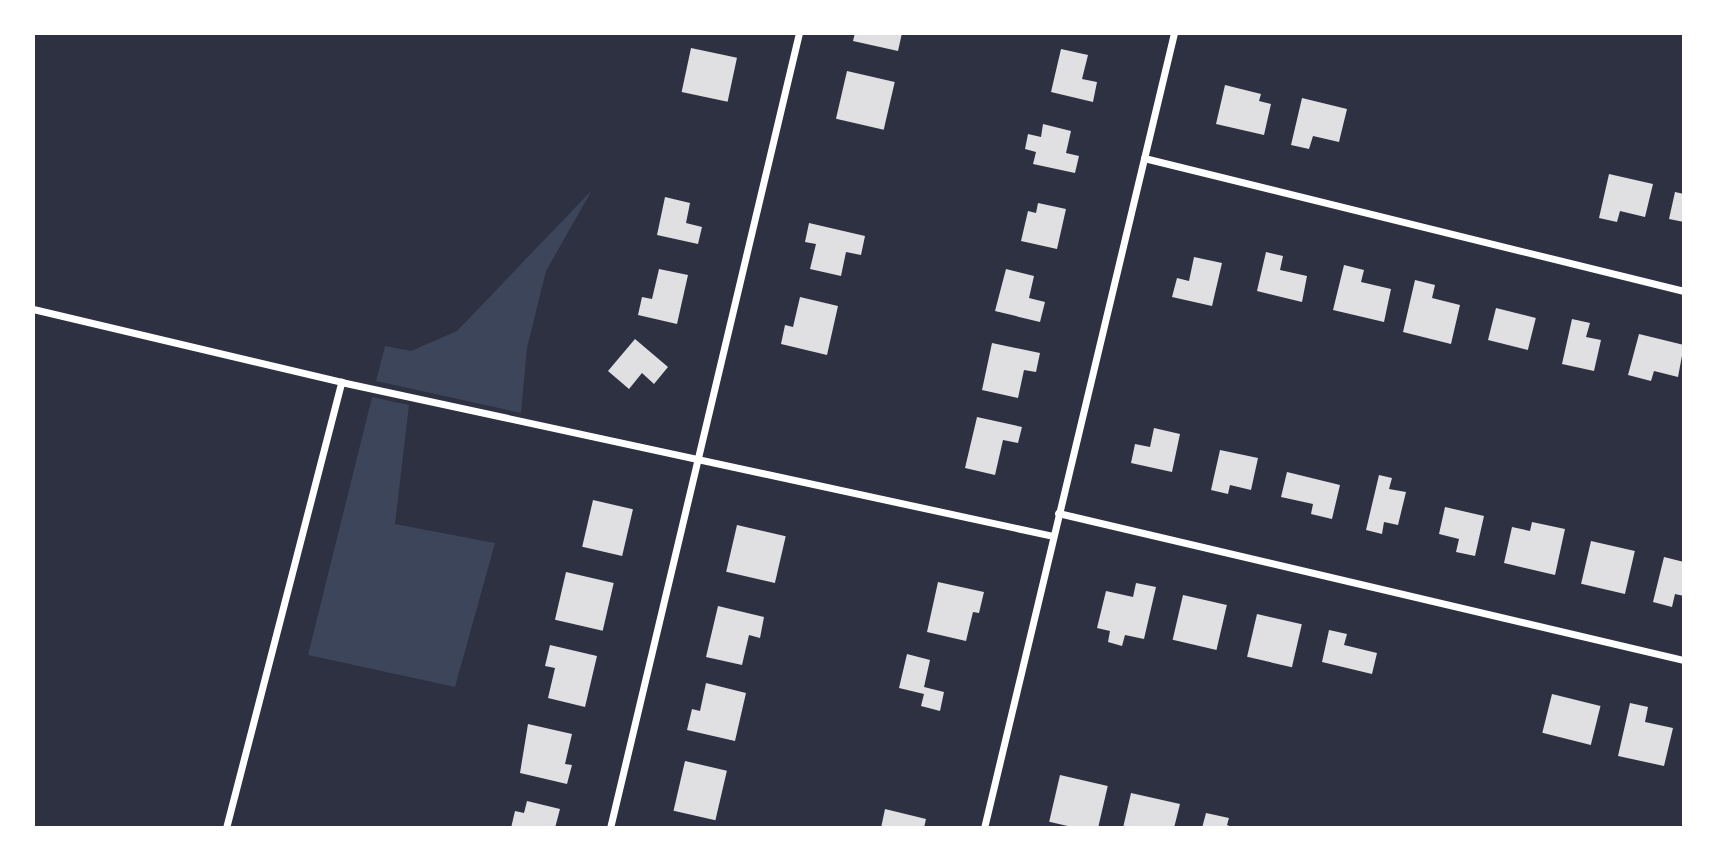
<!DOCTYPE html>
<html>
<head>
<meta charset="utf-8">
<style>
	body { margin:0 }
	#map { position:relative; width:1717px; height:861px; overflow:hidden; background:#2d3142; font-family:Mulish,sans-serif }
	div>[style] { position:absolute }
	.green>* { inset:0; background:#3c4559 }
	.building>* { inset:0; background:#e0e0e3; transform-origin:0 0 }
	.minor>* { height:7px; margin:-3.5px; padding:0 3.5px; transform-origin:3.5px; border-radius:3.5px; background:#fff }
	span { translate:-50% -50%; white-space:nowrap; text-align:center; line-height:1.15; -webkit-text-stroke:7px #fff; paint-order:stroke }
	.frame { position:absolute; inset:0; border:35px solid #fff; pointer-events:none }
</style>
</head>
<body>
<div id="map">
	<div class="green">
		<i style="clip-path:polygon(592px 190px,546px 271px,527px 348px,521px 413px,376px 381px,385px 346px,411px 351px,457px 331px)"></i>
		<i style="clip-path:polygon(372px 397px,409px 405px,395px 524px,495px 543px,455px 687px,308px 655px)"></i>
	</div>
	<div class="building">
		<i style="clip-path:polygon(855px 33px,902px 33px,898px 51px,853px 41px)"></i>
		<i style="left:691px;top:48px;width:47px;height:45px;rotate:12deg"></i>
		<i style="clip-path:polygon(1061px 49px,1088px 55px,1082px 79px,1097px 82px,1093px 102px,1051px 92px)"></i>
		<i style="left:847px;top:71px;width:49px;height:49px;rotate:13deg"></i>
		<i style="clip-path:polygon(1225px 85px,1261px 94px,1259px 101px,1271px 104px,1264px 135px,1216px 124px)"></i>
		<i style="clip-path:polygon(1302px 98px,1347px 109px,1339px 142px,1313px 136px,1309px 149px,1291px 145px)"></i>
		<i style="clip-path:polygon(1043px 124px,1071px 131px,1066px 153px,1079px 156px,1075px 173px,1033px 164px,1036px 152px,1025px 149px,1028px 134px,1041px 137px)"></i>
		<i style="clip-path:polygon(1609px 174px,1653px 184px,1645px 217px,1620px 211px,1617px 222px,1599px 218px)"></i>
		<i style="clip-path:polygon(1675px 192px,1684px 194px,1684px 222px,1669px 219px)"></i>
		<i style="clip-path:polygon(665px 197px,690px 203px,686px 223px,702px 227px,698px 244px,657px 235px)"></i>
		<i style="clip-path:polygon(1038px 203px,1066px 209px,1057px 249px,1021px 241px,1028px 211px,1036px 213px)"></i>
		<i style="clip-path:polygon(809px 223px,865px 236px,861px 255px,846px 252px,841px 276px,810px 269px,816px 244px,805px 242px)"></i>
		<i style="clip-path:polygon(1266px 252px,1283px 256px,1280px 270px,1307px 276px,1302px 302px,1257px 291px)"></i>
		<i style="clip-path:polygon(1194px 257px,1222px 263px,1212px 306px,1172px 297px,1177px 278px,1189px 281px)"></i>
		<i style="clip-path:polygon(1344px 265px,1364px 270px,1361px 282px,1391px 289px,1384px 322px,1333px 310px)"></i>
		<i style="clip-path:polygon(659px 269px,688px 275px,677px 324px,638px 315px,642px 297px,652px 299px)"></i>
		<i style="clip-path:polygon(1006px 269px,1034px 276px,1029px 298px,1045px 302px,1040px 322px,995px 311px)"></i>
		<i style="clip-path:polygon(1415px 280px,1435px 285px,1432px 298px,1460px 305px,1451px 344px,1403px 332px)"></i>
		<i style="clip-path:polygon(800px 297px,838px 306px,827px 355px,781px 344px,785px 325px,793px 327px)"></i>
		<i style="left:1496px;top:308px;width:41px;height:33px;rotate:14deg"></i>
		<i style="clip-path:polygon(1572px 319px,1590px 323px,1586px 337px,1601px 340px,1594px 371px,1562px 364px)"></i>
		<i style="clip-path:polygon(1639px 334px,1684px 345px,1678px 377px,1654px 371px,1651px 381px,1628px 375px)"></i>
		<i style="clip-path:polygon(635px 339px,668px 367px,654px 384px,642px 373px,629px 389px,608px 371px)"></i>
		<i style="clip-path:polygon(992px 343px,1040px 353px,1036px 372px,1024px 370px,1018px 398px,982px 390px)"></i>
		<i style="clip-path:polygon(977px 417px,1022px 427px,1018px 443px,1003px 440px,995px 475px,965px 468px)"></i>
		<i style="clip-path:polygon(1154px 428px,1180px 434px,1172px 472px,1131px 463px,1135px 444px,1150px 447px)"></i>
		<i style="clip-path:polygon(1220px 450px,1258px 458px,1251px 490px,1230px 485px,1228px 494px,1211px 490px)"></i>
		<i style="clip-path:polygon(1287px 472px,1340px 485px,1332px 519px,1311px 514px,1313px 504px,1281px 497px)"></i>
		<i style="clip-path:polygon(1379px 475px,1392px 478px,1389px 489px,1406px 492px,1398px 525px,1384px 522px,1382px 534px,1366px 530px)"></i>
		<i style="left:593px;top:500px;width:41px;height:48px;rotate:13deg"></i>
		<i style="clip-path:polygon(1445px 507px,1484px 516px,1475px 556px,1456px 552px,1459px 539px,1439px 534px)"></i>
		<i style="clip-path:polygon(1532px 522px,1565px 529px,1555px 575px,1504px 563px,1512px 527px,1530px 531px)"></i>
		<i style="left:737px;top:525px;width:50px;height:48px;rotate:13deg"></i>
		<i style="left:1591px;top:541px;width:45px;height:44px;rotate:13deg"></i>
		<i style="clip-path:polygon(1664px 557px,1684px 562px,1684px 596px,1675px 594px,1672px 607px,1653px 602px)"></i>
		<i style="left:566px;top:572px;width:49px;height:49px;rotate:13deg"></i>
		<i style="clip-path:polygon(938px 582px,984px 592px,979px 613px,973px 612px,966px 641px,927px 632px)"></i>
		<i style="clip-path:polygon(1136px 583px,1156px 587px,1144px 639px,1125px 635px,1122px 646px,1108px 642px,1110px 631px,1097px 628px,1106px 591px,1133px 597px)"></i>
		<i style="left:1183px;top:595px;width:45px;height:46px;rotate:13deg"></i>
		<i style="clip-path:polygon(718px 606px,764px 617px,760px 638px,749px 635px,742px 665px,706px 657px)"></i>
		<i style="left:1257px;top:614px;width:46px;height:44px;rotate:13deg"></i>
		<i style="clip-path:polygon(1329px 630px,1347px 634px,1344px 645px,1377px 653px,1372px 674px,1322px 662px)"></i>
		<i style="clip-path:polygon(550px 645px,597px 656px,585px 707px,548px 698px,555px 668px,545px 666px)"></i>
		<i style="clip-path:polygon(907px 654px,930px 660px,924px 687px,944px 692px,940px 711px,921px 706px,924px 694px,899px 688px)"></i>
		<i style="clip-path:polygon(706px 683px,746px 693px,735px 741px,687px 730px,692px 709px,700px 711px)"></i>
		<i style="left:1552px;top:694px;width:50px;height:40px;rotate:14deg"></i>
		<i style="clip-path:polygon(1630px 703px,1648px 707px,1645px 722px,1673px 728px,1664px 766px,1618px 756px)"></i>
		<i style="clip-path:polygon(528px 724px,572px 734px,565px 764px,572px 765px,567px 784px,520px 773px)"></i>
		<i style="left:685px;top:761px;width:43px;height:51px;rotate:13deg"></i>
		<i style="left:1060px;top:775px;width:49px;height:48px;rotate:13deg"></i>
		<i style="clip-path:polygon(1131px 793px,1180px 804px,1174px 828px,1123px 828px)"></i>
		<i style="clip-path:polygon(527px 801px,560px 809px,555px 828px,511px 828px,515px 811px,524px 813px)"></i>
		<i style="clip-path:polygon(885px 809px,926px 819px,924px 828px,881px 828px)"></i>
		<i style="clip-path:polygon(1206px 813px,1229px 818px,1227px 825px,1234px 828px,1202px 828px)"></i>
	</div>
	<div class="minor">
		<i style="left:1144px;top:158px;width:556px;rotate:13.84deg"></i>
		<i style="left:33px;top:309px;width:317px;rotate:13.3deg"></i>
		<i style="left:341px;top:382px;width:728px;rotate:12.2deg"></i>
		<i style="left:1058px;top:513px;width:643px;rotate:13.22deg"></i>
		<i style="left:226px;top:828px;width:461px;rotate:-75.5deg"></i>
		<i style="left:610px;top:828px;width:817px;rotate:-76.63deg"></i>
		<i style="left:984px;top:828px;width:817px;rotate:-76.56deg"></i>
	</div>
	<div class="frame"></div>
</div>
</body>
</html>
